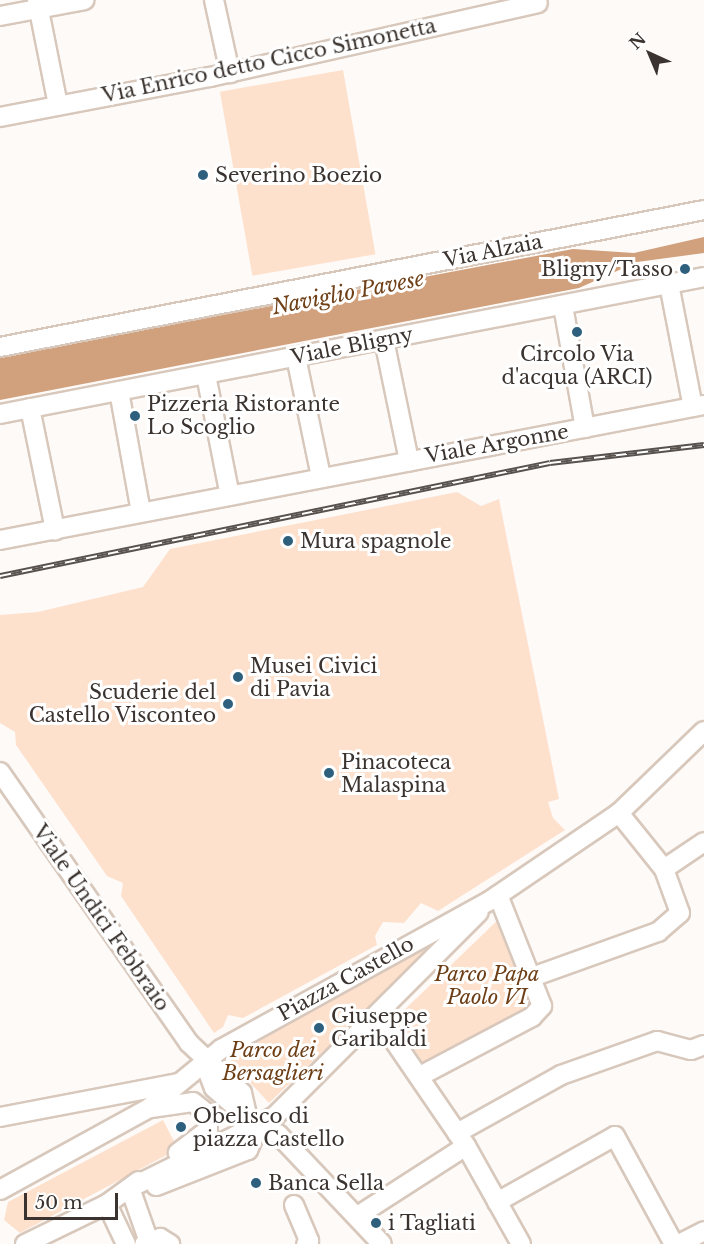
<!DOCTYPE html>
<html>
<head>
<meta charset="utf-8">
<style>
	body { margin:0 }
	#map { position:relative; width:704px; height:1244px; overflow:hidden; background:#fdfaf8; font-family:"Libre Baskerville",serif }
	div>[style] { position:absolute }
	.green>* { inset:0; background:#fee1cd; transform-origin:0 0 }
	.water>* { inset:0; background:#d1a07c }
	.roads { filter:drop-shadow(2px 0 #d8c8bc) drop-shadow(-2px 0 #d8c8bc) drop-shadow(0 2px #d8c8bc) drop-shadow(0 -2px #d8c8bc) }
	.minor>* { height:18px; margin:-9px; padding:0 9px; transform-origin:9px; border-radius:9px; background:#fff }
	.rail>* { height:6px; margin-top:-3px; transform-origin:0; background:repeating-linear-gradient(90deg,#fff 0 11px,#58524e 0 22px); box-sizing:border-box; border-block:2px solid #58524e }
	.dots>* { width:16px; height:16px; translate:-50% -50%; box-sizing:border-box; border:3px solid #fff; border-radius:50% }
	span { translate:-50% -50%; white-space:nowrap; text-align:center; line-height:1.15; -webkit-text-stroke:6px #fff; paint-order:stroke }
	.street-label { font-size:20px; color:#3a332f }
	.poi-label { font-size:20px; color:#3a332f }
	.left { translate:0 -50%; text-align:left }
	.right { translate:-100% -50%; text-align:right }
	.park-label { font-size:20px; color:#6d3e15; font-style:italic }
	.water-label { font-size:21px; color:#704118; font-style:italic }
	.north { position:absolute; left:620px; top:24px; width:60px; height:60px; -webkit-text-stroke:4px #fff; paint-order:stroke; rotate:316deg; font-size:16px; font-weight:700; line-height:24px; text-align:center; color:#3a332f }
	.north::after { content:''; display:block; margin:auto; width:21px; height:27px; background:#3a332f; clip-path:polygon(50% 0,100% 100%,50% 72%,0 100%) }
	.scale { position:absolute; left:24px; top:1193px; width:94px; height:27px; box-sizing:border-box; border:3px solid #3a332f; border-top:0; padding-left:8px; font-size:18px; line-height:21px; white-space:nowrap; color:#3a332f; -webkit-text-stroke:4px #fff; paint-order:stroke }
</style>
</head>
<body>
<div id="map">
	<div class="green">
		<i style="left:343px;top:70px;width:187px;height:125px;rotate:80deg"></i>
		<i style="clip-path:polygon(457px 492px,481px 506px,499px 499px,559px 799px,548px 802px,553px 818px,565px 830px,438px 911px,421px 903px,404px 923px,383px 922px,375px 936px,377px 945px,243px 1018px,228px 1015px,223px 1027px,214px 1033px,121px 896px,123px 883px,107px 876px,16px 745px,15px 732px,0 723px,0 615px,38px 612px,143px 587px,170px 549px)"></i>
		<i style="clip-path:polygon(503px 915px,536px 998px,528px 1011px,423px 1062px,397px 1027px,397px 1017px)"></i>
		<i style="clip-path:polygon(425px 948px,425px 954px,269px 1103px,232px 1063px,229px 1055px)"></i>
		<i style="clip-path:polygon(163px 1120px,178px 1149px,20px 1233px,4px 1220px,8px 1202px)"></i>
	</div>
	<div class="water">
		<i style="clip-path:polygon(704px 237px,704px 253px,637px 262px,579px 288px,0 400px,0 357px,573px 249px,634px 253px)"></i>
	</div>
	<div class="roads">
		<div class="minor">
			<i style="left:37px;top:0;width:107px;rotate:78.7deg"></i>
			<i style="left:214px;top:0;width:75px;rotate:77.6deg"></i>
			<i style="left:0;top:16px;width:86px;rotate:-10.7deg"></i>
			<i style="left:0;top:117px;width:214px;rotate:-10.8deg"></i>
			<i style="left:210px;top:77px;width:336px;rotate:-12.7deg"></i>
			<i style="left:669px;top:284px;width:125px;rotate:79deg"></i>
			<i style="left:563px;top:306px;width:124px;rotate:79.8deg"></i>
			<i style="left:384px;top:340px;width:124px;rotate:78.3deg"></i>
			<i style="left:0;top:347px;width:717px;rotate:-11.01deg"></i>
			<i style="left:296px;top:357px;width:123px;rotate:78.2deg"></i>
			<i style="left:206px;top:375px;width:123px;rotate:78.8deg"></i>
			<i style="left:119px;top:391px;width:123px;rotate:79.7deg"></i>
			<i style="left:30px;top:408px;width:125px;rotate:78.4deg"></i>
			<i style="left:0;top:414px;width:717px;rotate:-11.01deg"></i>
			<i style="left:0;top:540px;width:717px;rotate:-10.86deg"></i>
			<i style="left:0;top:772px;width:330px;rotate:55.1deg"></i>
			<i style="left:189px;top:1043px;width:73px;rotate:43.3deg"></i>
			<i style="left:242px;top:1093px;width:23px;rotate:77deg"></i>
			<i style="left:664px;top:869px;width:48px;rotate:-34deg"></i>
			<i style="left:535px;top:976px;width:131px;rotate:-19.7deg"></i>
			<i style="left:658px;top:932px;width:29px;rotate:-41deg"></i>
			<i style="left:680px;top:913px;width:47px;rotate:-110deg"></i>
			<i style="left:664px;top:869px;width:72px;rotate:-128.8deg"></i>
			<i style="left:377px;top:1016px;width:158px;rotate:55.6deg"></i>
			<i style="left:466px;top:1146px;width:112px;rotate:60.7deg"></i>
			<i style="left:204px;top:1062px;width:28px;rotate:69deg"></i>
			<i style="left:214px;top:1088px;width:52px;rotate:41.1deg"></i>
			<i style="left:420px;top:1076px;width:127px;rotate:-27.8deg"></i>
			<i style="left:532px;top:1017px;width:15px;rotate:-48deg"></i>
			<i style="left:542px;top:1006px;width:119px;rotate:-111.6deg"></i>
			<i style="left:151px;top:1108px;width:42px;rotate:-8.1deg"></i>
			<i style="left:193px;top:1102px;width:19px;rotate:39deg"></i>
			<i style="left:208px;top:1114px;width:16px;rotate:90deg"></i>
			<i style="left:208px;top:1130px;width:38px;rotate:143deg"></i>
			<i style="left:0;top:1117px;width:181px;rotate:-10.8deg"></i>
			<i style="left:258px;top:1128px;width:21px;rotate:17deg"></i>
			<i style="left:278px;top:1134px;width:151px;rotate:46.6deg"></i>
			<i style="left:457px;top:1133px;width:119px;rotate:-29.1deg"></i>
			<i style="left:561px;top:1075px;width:102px;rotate:-19.5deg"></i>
			<i style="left:657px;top:1041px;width:35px;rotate:15deg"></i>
			<i style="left:691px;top:1050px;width:14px;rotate:-21deg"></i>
			<i style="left:156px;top:1186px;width:99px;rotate:-21.4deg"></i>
			<i style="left:248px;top:1150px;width:24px;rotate:-66deg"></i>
			<i style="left:130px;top:1188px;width:162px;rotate:-26.4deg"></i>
			<i style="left:275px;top:1116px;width:288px;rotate:-45deg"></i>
			<i style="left:130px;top:1188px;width:57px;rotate:70.6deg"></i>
			<i style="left:149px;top:1242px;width:5px;rotate:158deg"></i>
			<i style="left:0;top:1190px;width:170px;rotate:-28.8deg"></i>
			<i style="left:149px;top:1108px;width:93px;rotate:-39.3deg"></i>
			<i style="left:221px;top:1049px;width:308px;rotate:-28.9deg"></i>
			<i style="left:491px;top:900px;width:155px;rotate:-34.2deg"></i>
			<i style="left:619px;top:813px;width:118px;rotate:-44deg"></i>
			<i style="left:497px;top:1202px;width:135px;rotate:-29.2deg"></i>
			<i style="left:615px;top:1136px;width:123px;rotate:61.4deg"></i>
			<i style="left:107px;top:1204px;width:44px;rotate:64.6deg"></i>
			<i style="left:294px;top:1205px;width:39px;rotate:67deg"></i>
			<i style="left:309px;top:1241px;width:4px;rotate:135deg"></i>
			<i style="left:359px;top:1215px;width:127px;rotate:-32.8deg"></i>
			<i style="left:149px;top:1242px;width:12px;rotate:-20deg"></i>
			<i style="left:160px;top:1238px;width:12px;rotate:31deg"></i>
			<i style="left:25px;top:1244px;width:91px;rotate:-26deg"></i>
			<i style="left:107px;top:1204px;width:39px;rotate:-36deg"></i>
			<i style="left:679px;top:1244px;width:28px;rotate:-27deg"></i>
		</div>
	</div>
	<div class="rail">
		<i style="left:0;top:576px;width:561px;rotate:-11.61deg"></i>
		<i style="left:550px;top:463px;width:155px;rotate:-6.7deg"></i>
	</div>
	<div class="dots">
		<i style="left:203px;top:175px;background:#2e607e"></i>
		<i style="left:685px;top:269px;background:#2e607e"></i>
		<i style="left:577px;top:332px;background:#2e607e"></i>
		<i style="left:135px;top:416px;background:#2e607e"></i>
		<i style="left:288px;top:541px;background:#2e607e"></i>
		<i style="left:238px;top:677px;background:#2e607e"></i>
		<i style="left:228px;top:704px;background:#2e607e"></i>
		<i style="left:329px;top:773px;background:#2e607e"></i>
		<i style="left:319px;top:1028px;background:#2e607e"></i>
		<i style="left:181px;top:1127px;background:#2e607e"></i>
		<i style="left:256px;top:1183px;background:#2e607e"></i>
		<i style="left:376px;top:1223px;background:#2e607e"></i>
	</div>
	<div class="street-label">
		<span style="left:269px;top:61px;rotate:-12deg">Via Enrico detto Cicco Simonetta</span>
		<span style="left:493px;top:251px;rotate:-11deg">Via Alzaia</span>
		<span style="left:352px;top:346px;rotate:-11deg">Viale Bligny</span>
		<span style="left:497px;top:444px;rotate:-10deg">Viale Argonne</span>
		<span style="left:101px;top:918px;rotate:55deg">Viale Undici Febbraio</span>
		<span style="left:346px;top:979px;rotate:-29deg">Piazza Castello</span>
	</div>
	<div class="poi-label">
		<span class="left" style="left:215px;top:175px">Severino Boezio</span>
		<span class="right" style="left:673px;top:269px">Bligny/Tasso</span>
		<span style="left:577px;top:366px">Circolo Via<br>d'acqua (ARCI)</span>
		<span class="left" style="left:147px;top:416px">Pizzeria Ristorante<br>Lo Scoglio</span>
		<span class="left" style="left:300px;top:541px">Mura spagnole</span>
		<span class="left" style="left:250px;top:678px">Musei Civici<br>di Pavia</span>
		<span class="right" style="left:216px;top:704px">Scuderie del<br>Castello Visconteo</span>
		<span class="left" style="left:341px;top:774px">Pinacoteca<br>Malaspina</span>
		<span class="left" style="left:331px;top:1028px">Giuseppe<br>Garibaldi</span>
		<span class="left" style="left:193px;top:1128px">Obelisco di<br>piazza Castello</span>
		<span class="left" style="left:268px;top:1183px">Banca Sella</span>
		<span class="left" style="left:388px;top:1223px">i Tagliati</span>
	</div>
	<div class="park-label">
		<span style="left:487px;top:986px">Parco Papa<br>Paolo VI</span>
		<span style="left:273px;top:1062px">Parco dei<br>Bersaglieri</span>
	</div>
	<div class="water-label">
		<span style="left:348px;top:293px;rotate:-11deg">Naviglio Pavese</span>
	</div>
	<div class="north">N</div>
	<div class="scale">50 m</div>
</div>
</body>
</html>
